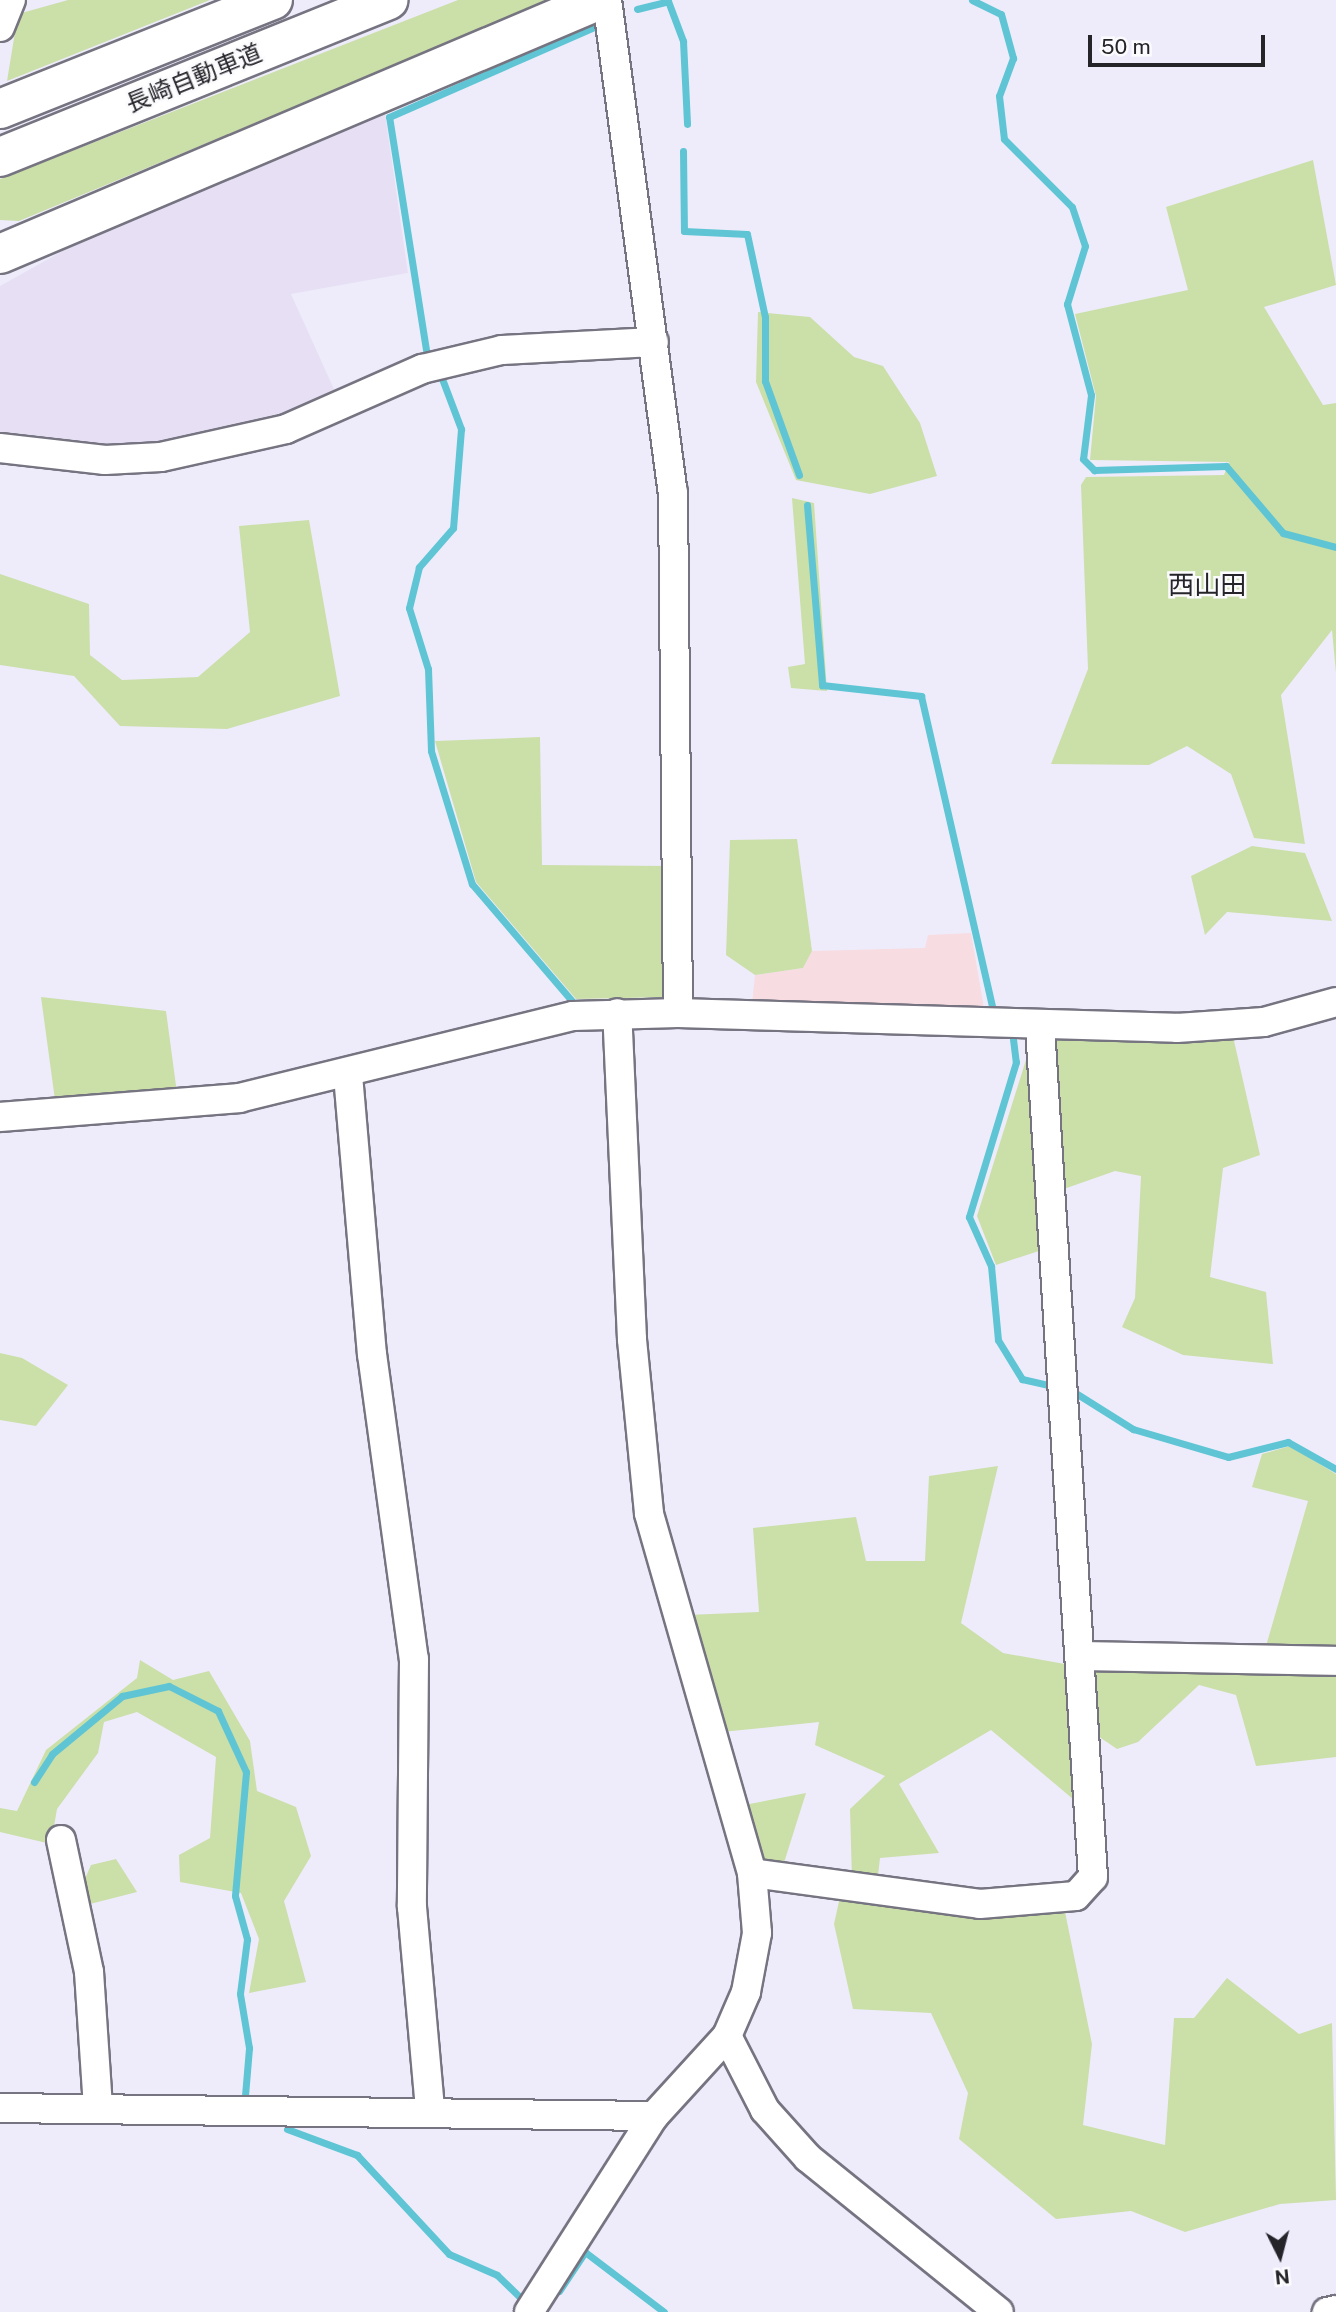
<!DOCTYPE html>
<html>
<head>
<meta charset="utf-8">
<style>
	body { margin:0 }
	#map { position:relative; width:1336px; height:2312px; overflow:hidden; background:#eeecfb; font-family:"Public Sans","Noto Sans JP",sans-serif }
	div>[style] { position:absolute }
	.commercial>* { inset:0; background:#e7e0f5 }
	.industrial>* { inset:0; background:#f7dce1 }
	.green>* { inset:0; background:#cbdfa9 }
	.stream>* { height:7px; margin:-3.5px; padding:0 3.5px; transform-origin:3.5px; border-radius:3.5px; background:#5fc5d4 }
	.roads { filter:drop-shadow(2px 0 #767481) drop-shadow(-2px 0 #767481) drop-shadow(0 2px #767481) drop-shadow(0 -2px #767481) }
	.street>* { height:28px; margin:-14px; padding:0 14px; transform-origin:14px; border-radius:14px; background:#fff }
	.secondary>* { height:38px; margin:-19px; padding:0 19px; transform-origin:19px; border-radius:19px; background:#fff }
	.highway>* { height:38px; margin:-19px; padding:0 19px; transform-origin:19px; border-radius:19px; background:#fff }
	span { translate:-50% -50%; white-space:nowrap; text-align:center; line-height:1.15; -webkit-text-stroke:5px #fbfbfe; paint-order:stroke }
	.street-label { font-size:24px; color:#252429 }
	.neighbourhood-label { font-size:26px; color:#252429 }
	.north { position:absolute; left:1245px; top:2221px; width:70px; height:70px; -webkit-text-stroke:5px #fbfbfe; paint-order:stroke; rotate:174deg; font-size:19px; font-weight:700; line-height:28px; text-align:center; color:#252429 }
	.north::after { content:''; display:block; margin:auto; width:24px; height:32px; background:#252429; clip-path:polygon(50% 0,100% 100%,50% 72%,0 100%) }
	.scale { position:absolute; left:1088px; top:35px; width:177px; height:32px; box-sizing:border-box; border:4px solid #252429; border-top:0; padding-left:9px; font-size:21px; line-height:24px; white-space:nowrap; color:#252429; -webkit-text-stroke:5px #fbfbfe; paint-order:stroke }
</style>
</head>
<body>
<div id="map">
	<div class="commercial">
		<i style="clip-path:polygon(385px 113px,408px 273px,291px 294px,338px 398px,266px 426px,119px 453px,0 438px,0 286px,111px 224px)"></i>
	</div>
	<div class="industrial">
		<i style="clip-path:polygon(971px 933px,985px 1014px,752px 1004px,755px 975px,803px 968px,812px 951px,925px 948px,928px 935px)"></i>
	</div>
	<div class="green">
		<i style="clip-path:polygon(68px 0,210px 0,7px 81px,18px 14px)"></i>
		<i style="clip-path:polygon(458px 0,552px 0,19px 221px,0 220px,0 179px)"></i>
		<i style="clip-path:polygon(1313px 160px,1336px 285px,1264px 307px,1323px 405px,1336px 403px,1336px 673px,1332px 630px,1281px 695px,1305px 844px,1254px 838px,1231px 774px,1187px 746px,1149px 765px,1051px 764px,1088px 669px,1081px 485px,1086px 477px,1224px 475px,1229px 462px,1090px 460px,1096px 396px,1075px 314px,1188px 290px,1166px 207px)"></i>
		<i style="clip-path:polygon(758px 312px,810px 317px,854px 357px,883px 366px,920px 423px,937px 476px,870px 494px,796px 480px,756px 382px)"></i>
		<i style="clip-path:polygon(792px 498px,814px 503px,827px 691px,791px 688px,788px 667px,805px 664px)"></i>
		<i style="clip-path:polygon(309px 520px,340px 696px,227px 729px,120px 726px,74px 676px,0 665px,0 574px,89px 604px,90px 655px,122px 680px,198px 677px,250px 632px,239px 526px)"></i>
		<i style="clip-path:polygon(540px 737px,542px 865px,667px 866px,669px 997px,576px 999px,476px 882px,435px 741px)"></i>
		<i style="clip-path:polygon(797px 839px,812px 951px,803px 968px,755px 975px,726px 955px,730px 840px)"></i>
		<i style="clip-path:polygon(1252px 846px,1305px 853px,1332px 921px,1227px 912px,1205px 935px,1191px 876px)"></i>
		<i style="clip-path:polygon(41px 997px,166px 1011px,177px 1093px,55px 1100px)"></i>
		<i style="clip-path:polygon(1232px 1032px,1260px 1155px,1223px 1168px,1210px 1277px,1266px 1292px,1273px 1364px,1183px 1355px,1122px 1327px,1135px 1298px,1141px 1176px,1115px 1171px,1061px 1190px,1051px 1037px)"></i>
		<i style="clip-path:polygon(1030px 1047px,1045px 1249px,996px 1265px,977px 1216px)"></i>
		<i style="clip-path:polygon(0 1353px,22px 1358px,68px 1385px,36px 1426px,0 1420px)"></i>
		<i style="clip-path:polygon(1290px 1446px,1336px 1474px,1336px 1655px,1264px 1653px,1308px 1501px,1252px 1487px,1262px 1454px)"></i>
		<i style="clip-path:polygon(998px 1466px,961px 1623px,1003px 1653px,1076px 1666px,1086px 1810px,991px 1730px,899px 1784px,939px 1853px,880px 1858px,877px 1885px,852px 1881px,850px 1809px,885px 1776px,815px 1745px,819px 1722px,722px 1732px,687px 1615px,759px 1612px,753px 1528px,856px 1517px,866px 1561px,925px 1561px,929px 1476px)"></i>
		<i style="clip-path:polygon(140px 1660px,173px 1680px,209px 1671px,250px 1741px,257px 1791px,296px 1807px,311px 1856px,284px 1901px,306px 1982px,249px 1993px,259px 1939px,241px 1893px,180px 1882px,179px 1855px,210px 1838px,216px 1757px,137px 1712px,104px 1722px,98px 1753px,57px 1809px,51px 1844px,0 1832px,0 1808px,17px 1811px,46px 1750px,137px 1678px)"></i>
		<i style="clip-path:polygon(1091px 1665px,1336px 1670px,1336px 1757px,1256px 1766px,1236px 1695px,1199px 1685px,1138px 1742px,1117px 1749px,1095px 1734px)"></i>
		<i style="clip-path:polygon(806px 1793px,782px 1869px,763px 1866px,744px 1805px)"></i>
		<i style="clip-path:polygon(116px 1859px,137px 1892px,86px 1905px,80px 1890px,91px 1865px)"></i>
		<i style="clip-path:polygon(840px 1897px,1064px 1907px,1092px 2044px,1083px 2125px,1165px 2145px,1174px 2018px,1194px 2018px,1227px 1978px,1299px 2034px,1332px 2023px,1336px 2200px,1280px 2204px,1185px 2232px,1131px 2211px,1056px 2219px,959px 2139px,968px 2093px,931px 2013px,853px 2009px,834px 1924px)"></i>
	</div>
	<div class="stream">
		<i style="left:972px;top:0;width:32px;rotate:26deg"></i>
		<i style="left:1001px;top:14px;width:46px;rotate:74.7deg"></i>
		<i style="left:1013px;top:58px;width:40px;rotate:110.2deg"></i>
		<i style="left:999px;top:96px;width:43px;rotate:83.4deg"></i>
		<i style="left:1004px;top:139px;width:96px;rotate:45deg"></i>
		<i style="left:1072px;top:207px;width:41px;rotate:71.6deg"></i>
		<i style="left:1085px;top:246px;width:61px;rotate:107.2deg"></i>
		<i style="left:1067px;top:304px;width:94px;rotate:75.2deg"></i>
		<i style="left:1091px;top:395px;width:64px;rotate:97.1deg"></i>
		<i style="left:1083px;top:459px;width:16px;rotate:45deg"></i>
		<i style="left:1094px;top:470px;width:132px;rotate:-1.7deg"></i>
		<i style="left:1226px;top:466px;width:88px;rotate:49.6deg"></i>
		<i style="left:1283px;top:533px;width:55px;rotate:14.8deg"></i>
		<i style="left:637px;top:9px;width:32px;rotate:-14deg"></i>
		<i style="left:668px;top:1px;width:43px;rotate:69.4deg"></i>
		<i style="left:683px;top:41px;width:83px;rotate:87.2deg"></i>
		<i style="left:683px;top:151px;width:80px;rotate:89.3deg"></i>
		<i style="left:684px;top:231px;width:63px;rotate:2.7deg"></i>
		<i style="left:747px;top:234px;width:85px;rotate:77.8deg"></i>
		<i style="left:765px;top:317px;width:64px;rotate:90deg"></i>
		<i style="left:765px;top:381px;width:100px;rotate:70.1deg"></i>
		<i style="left:427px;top:356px;width:242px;rotate:-99deg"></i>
		<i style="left:389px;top:117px;width:224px;rotate:-23.7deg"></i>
		<i style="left:441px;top:376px;width:57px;rotate:69.3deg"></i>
		<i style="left:461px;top:429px;width:99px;rotate:94.6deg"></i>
		<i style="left:453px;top:528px;width:52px;rotate:131.1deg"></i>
		<i style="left:419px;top:567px;width:42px;rotate:103.7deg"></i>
		<i style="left:409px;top:608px;width:64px;rotate:72.7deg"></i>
		<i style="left:428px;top:669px;width:82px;rotate:87.9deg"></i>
		<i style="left:431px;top:751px;width:139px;rotate:72.9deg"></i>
		<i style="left:472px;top:884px;width:153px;rotate:49.5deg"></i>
		<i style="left:807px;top:505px;width:181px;rotate:85.2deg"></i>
		<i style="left:822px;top:685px;width:100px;rotate:6.3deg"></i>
		<i style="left:921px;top:696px;width:322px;rotate:77.1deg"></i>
		<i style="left:1013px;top:1039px;width:23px;rotate:83deg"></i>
		<i style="left:1016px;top:1062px;width:162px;rotate:106.9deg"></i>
		<i style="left:969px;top:1217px;width:54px;rotate:65.8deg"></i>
		<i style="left:991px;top:1266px;width:74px;rotate:84.6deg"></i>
		<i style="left:998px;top:1340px;width:46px;rotate:58.4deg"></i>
		<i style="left:1022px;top:1379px;width:32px;rotate:13deg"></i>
		<i style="left:1074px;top:1392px;width:70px;rotate:32.1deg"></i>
		<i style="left:1133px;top:1429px;width:99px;rotate:16.4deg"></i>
		<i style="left:1228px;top:1457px;width:62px;rotate:-14deg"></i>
		<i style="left:1288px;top:1442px;width:55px;rotate:29.4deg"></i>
		<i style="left:34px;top:1782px;width:33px;rotate:-57deg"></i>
		<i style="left:52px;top:1754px;width:91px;rotate:-39.6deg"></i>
		<i style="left:122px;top:1696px;width:48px;rotate:-12deg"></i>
		<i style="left:169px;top:1686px;width:55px;rotate:27deg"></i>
		<i style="left:218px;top:1711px;width:67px;rotate:65.3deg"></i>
		<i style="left:246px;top:1772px;width:124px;rotate:95.1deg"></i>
		<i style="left:235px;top:1896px;width:45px;rotate:74.4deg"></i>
		<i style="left:247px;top:1939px;width:55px;rotate:97.3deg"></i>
		<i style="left:240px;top:1994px;width:55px;rotate:80.5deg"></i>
		<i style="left:249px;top:2048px;width:48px;rotate:94.8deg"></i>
		<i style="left:287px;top:2129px;width:75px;rotate:20.4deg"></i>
		<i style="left:357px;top:2155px;width:135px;rotate:47.1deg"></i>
		<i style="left:449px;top:2254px;width:52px;rotate:23.6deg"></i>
		<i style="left:497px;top:2275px;width:33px;rotate:44deg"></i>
		<i style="left:559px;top:2291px;width:47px;rotate:-56.3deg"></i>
		<i style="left:585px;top:2252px;width:99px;rotate:37.2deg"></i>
	</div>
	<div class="roads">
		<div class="street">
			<i style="left:607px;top:0;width:496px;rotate:82.4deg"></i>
			<i style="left:673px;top:492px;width:521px;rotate:89.45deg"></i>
			<i style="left:0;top:27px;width:29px;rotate:-68deg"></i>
			<i style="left:0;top:448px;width:106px;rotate:6.5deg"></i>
			<i style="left:105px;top:460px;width:56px;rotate:-3.1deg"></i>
			<i style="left:161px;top:457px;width:128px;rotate:-12.6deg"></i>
			<i style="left:286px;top:429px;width:149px;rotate:-23.8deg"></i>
			<i style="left:422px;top:369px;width:82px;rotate:-13.4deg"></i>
			<i style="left:502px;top:350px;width:152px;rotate:-3deg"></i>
			<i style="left:348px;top:1075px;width:280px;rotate:85.1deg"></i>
			<i style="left:372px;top:1354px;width:308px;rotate:82.2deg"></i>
			<i style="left:414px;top:1659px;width:248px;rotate:90.5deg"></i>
			<i style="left:412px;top:1907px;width:203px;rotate:84.9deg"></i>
			<i style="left:0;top:1117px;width:240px;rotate:-4.5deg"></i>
			<i style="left:239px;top:1098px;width:344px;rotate:-13.8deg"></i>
			<i style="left:573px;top:1016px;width:105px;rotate:-1.6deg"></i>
			<i style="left:678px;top:1013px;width:499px;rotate:1.7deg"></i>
			<i style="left:1177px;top:1028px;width:87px;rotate:-3.9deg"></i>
			<i style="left:1264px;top:1022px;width:75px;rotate:-15.5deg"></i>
			<i style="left:1083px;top:1656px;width:253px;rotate:1.1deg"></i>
			<i style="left:61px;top:1840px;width:135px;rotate:78deg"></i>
			<i style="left:89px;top:1972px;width:134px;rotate:86.2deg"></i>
			<i style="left:752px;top:1873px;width:230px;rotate:7.7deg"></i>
			<i style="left:980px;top:1904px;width:96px;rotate:-4.8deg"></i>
			<i style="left:1076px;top:1896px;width:25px;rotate:-48deg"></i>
			<i style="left:1093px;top:1877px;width:851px;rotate:-93.57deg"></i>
			<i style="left:727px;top:2036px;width:83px;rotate:62.8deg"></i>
			<i style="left:765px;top:2110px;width:64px;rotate:48.1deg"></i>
			<i style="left:808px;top:2158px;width:245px;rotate:38.9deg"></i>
			<i style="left:0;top:2108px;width:654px;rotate:0.7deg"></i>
			<i style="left:529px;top:2312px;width:232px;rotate:-57.5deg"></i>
			<i style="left:654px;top:2116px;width:108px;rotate:-47.6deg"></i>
			<i style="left:727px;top:2036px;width:48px;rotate:-66.6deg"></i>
			<i style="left:746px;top:1992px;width:60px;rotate:-79.4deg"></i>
			<i style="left:757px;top:1933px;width:60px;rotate:-94.8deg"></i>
			<i style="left:752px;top:1873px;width:374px;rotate:-106deg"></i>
			<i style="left:649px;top:1513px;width:175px;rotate:-95.6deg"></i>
			<i style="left:632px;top:1339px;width:326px;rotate:-92.6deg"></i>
			<i style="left:1327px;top:2312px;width:9px;rotate:-13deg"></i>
		</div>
		<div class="secondary">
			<i style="left:0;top:254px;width:652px;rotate:-22.94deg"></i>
		</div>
		<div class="highway">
			<i style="left:0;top:109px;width:294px;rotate:-21.8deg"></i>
			<i style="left:0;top:157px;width:419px;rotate:-22deg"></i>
		</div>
	</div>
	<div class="street-label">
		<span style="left:194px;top:78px;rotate:-22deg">長崎自動車道</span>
	</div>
	<div class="neighbourhood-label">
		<span style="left:1207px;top:585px">西山田</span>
	</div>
	<div class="north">N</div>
	<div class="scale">50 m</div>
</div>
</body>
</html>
